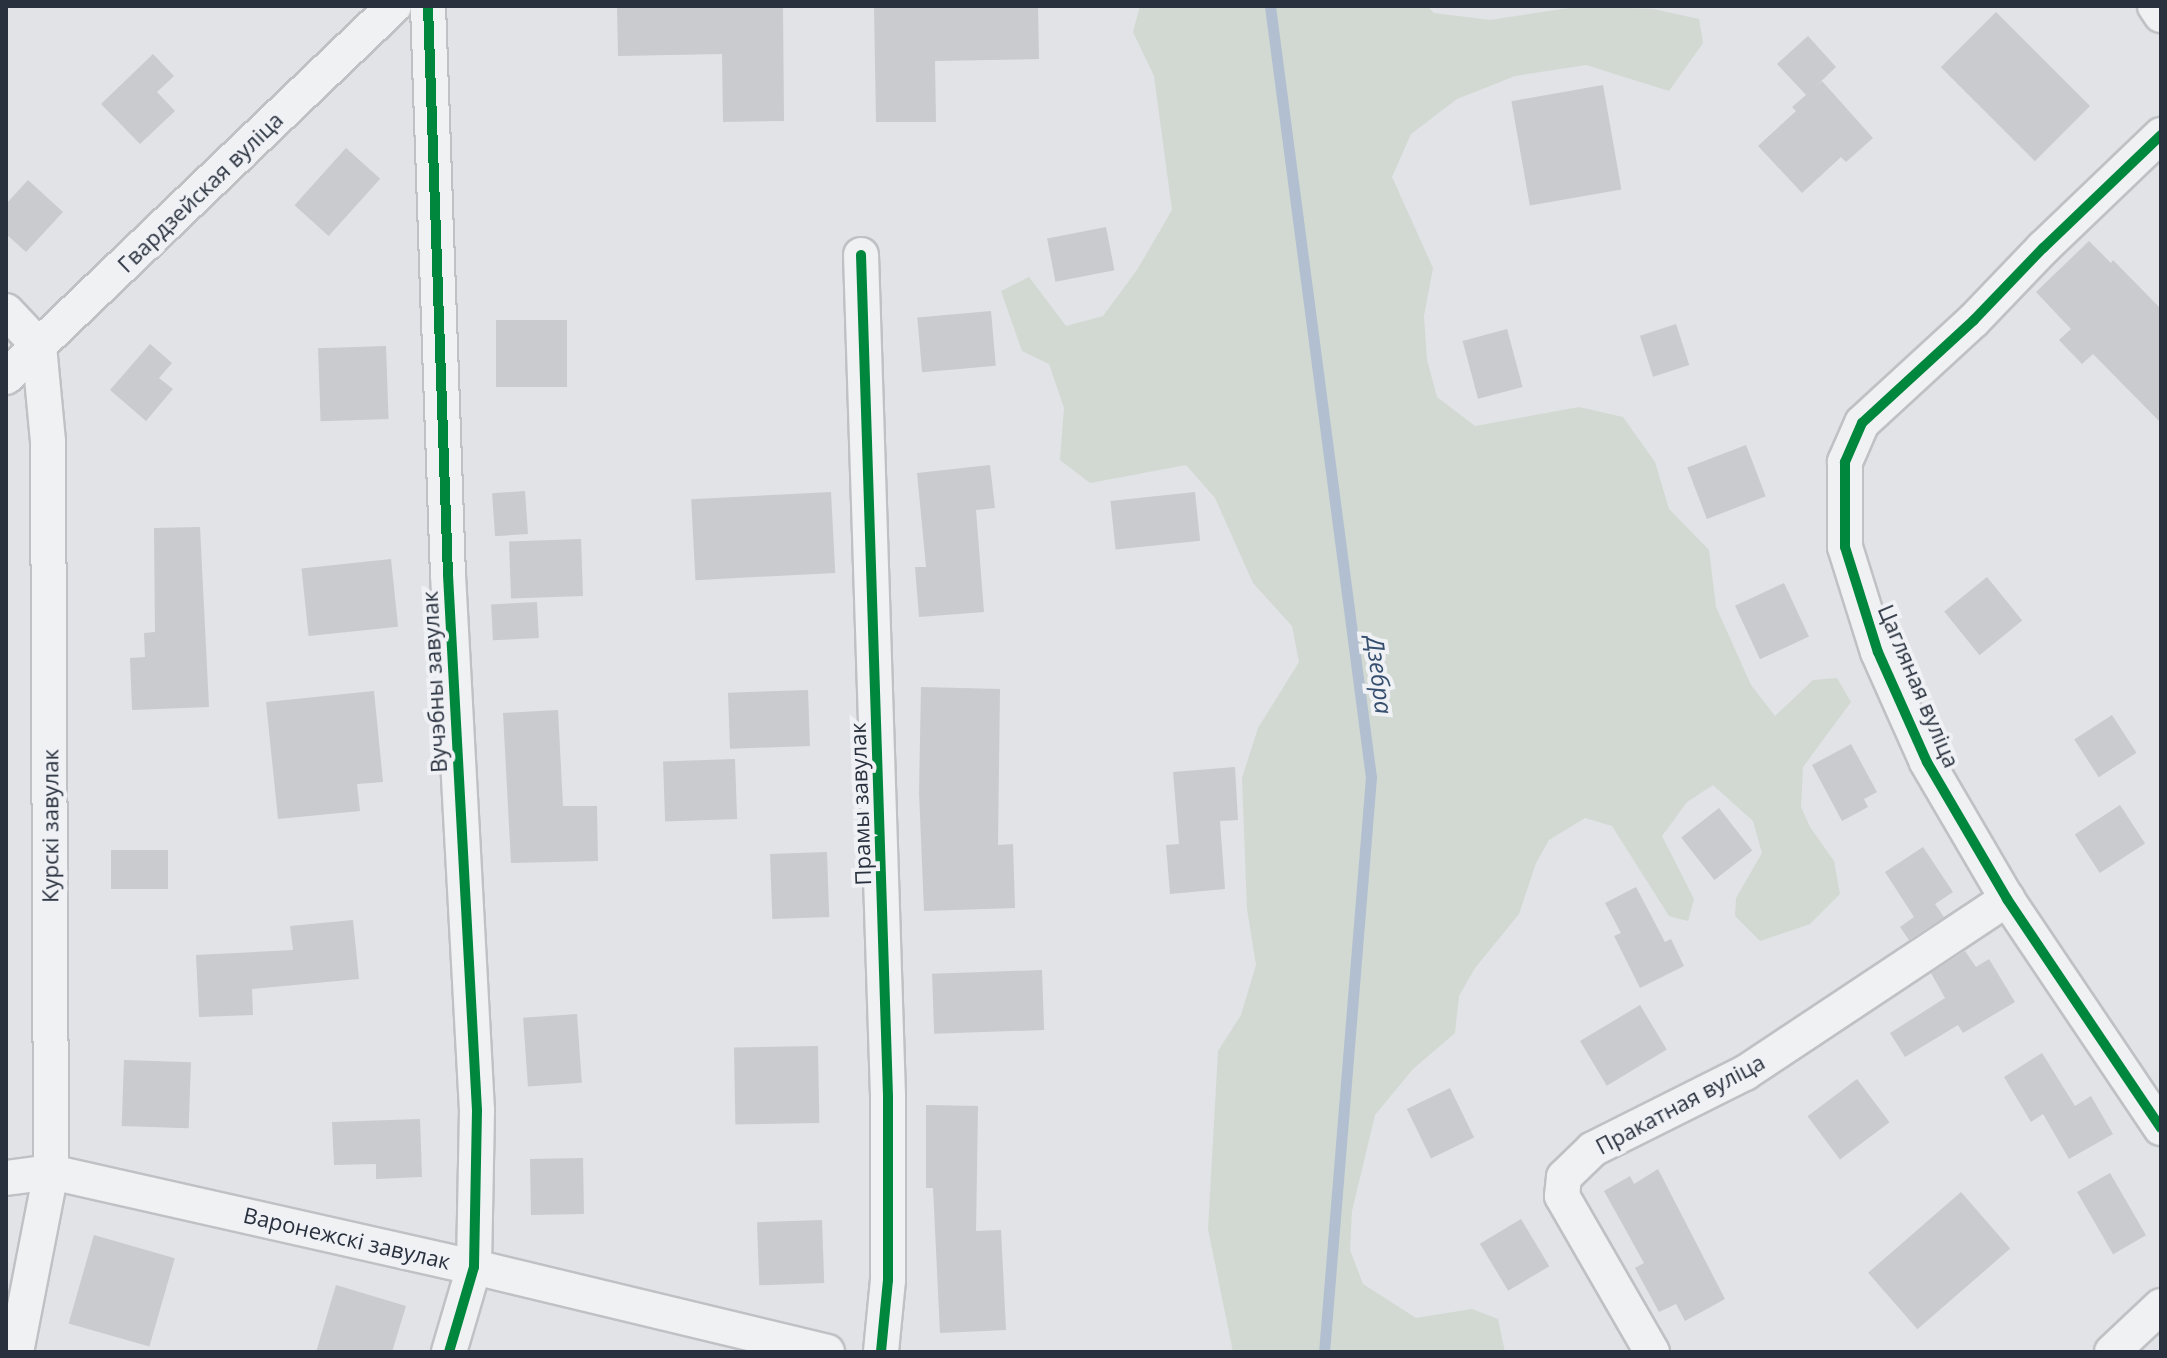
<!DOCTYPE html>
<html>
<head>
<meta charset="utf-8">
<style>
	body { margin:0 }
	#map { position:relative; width:2167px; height:1358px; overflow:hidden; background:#e1e3e6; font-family:"Open Sans",sans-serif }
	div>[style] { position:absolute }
	.green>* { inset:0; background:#d2d9d2 }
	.stream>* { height:11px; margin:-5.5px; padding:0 5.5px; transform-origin:5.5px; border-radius:5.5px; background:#b1bfd0 }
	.building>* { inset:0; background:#c9cbce; transform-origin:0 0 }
	.roads { filter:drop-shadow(2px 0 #bfc1c4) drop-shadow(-2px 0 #bfc1c4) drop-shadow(0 2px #bfc1c4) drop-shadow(0 -2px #bfc1c4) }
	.minor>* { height:34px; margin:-17px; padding:0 17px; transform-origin:17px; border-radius:17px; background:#f0f1f3 }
	.cycleway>* { height:10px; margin:-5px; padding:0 5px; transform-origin:5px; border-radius:5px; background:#00873e }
	span { translate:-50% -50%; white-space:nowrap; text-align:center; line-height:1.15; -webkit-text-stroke:8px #eff1f5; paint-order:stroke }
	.street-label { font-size:22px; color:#29313e }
	.water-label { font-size:24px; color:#364f6f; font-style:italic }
	.frame { position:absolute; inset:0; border:8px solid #29313e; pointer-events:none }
</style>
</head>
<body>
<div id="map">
	<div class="green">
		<i style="clip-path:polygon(1140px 6px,1427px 6px,1434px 13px,1490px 20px,1582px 6px,1653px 9px,1699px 19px,1703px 43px,1669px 91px,1586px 65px,1515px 76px,1457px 99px,1411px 134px,1392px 177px,1433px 268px,1424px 316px,1427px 360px,1437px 397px,1475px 426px,1579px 407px,1623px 417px,1655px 462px,1669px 509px,1709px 550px,1716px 607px,1751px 685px,1775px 716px,1813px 680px,1837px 678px,1851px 702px,1803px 767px,1801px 807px,1810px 827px,1834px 861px,1840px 894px,1810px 924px,1760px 941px,1735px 916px,1736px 898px,1762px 853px,1753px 821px,1713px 785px,1687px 802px,1662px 836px,1694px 899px,1688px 921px,1669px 916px,1612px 826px,1585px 818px,1549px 840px,1536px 863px,1519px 914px,1475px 968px,1459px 996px,1455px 1033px,1413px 1069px,1375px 1115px,1352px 1211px,1350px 1250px,1363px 1284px,1416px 1318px,1472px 1309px,1498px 1319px,1505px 1352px,1233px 1352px,1208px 1229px,1218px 1051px,1241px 1015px,1256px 965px,1247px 909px,1242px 778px,1258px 728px,1299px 662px,1292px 626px,1253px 583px,1215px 498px,1186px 465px,1090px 483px,1060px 460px,1064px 408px,1049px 364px,1022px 351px,1001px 291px,1029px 277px,1066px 326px,1103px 316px,1137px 270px,1172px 210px,1154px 76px,1133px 32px)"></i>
	</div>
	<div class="stream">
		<i style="left:1270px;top:6px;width:778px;rotate:82.54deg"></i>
		<i style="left:1371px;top:777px;width:577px;rotate:94.67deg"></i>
	</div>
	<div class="building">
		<i style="clip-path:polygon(617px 6px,783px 6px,784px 121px,723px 122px,722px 54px,618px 56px)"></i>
		<i style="clip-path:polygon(874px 6px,1038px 6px,1039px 59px,935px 61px,936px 122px,876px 122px)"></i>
		<i style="left:1996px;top:12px;width:133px;height:78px;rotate:45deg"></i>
		<i style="clip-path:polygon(1808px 36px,1836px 67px,1813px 89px,1822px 81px,1873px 138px,1846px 162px,1841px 157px,1802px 193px,1758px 146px,1796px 111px,1792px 107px,1806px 95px,1777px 64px)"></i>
		<i style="clip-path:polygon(153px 54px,174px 76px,157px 92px,175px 111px,140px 144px,101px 104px)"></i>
		<i style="left:1603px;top:85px;width:106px;height:93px;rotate:80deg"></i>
		<i style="left:346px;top:148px;width:46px;height:77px;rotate:42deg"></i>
		<i style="clip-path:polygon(28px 180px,63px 212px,26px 252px,6px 234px,6px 204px)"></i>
		<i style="left:1106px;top:227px;width:44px;height:60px;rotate:79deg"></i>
		<i style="clip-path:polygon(2089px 241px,2111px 263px,2113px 260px,2161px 309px,2161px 423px,2093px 354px,2082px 364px,2059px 340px,2071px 329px,2036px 292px)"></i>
		<i style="left:991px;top:311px;width:55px;height:74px;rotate:85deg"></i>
		<i style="left:496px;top:320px;width:71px;height:67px"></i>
		<i style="left:1676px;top:324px;width:43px;height:38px;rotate:72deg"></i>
		<i style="left:1507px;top:329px;width:60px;height:46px;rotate:75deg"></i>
		<i style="clip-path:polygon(150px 344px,172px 363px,159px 378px,173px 389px,146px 421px,110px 390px)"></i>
		<i style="left:386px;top:346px;width:73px;height:68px;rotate:88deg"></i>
		<i style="left:1746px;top:445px;width:55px;height:63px;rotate:69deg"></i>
		<i style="clip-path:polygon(990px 465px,995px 508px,976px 510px,984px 612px,919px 617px,915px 567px,926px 567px,917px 473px)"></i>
		<i style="left:525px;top:491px;width:43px;height:33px;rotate:86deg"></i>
		<i style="left:831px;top:492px;width:81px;height:140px;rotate:87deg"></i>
		<i style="left:1195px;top:492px;width:49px;height:85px;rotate:84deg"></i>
		<i style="clip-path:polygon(200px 527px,209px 707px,132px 710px,130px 658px,145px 657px,144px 633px,155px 632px,154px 528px)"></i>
		<i style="left:581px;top:539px;width:57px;height:72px;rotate:88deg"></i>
		<i style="left:391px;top:559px;width:68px;height:90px;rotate:84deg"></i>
		<i style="left:1987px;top:577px;width:56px;height:55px;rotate:51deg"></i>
		<i style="left:1784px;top:583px;width:59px;height:54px;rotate:65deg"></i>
		<i style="left:537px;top:602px;width:36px;height:46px;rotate:87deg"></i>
		<i style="clip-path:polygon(921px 687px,1000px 689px,998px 845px,1013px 844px,1015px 908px,924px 911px,919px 792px)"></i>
		<i style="left:808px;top:690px;width:56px;height:80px;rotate:88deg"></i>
		<i style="clip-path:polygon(374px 691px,383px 782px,357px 784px,360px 811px,278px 819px,266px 702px)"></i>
		<i style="clip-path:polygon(558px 710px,563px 806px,597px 806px,598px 861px,511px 863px,503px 713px)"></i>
		<i style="left:2112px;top:715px;width:45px;height:45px;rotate:57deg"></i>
		<i style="clip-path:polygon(1851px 744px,1877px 792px,1864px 799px,1868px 807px,1842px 821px,1812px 765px)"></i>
		<i style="left:735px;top:759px;width:60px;height:72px;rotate:88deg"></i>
		<i style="clip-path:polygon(1235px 767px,1238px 820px,1220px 821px,1225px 889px,1170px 894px,1166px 845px,1179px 844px,1173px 772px)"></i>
		<i style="left:2120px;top:805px;width:46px;height:54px;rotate:57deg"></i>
		<i style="left:1719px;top:808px;width:54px;height:48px;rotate:52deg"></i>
		<i style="clip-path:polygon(1923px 847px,1953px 892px,1935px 904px,1944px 917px,1909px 940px,1900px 927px,1914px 917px,1885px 872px)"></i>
		<i style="left:168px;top:850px;width:39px;height:57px;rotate:90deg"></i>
		<i style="left:827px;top:852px;width:65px;height:57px;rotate:88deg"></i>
		<i style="clip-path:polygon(1636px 887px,1665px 942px,1671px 939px,1684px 966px,1640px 988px,1614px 936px,1621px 933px,1605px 903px)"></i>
		<i style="clip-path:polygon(353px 920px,359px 979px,252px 989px,253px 1015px,199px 1017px,196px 955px,293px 950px,290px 926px)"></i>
		<i style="clip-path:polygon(1965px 951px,1976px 967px,1989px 959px,2015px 1002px,1963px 1033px,1958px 1025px,1905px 1057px,1890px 1033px,1945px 998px,1931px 973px)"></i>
		<i style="left:1042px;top:970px;width:60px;height:110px;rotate:88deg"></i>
		<i style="left:1640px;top:1005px;width:52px;height:70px;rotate:59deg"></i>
		<i style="left:577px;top:1014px;width:69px;height:54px;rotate:86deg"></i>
		<i style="left:818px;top:1046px;width:77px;height:84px;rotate:89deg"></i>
		<i style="clip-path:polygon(2042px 1053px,2075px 1106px,2091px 1096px,2113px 1134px,2069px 1159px,2043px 1114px,2031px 1122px,2004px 1077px)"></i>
		<i style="left:124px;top:1060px;width:67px;height:66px;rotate:2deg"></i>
		<i style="left:1857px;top:1079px;width:54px;height:62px;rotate:53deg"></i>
		<i style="left:1450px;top:1088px;width:55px;height:48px;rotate:64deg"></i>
		<i style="clip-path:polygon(926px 1105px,978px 1106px,976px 1231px,1001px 1230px,1006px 1330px,940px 1333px,933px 1188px,926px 1188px)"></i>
		<i style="clip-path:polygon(420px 1119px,422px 1177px,376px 1179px,376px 1164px,334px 1165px,332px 1122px)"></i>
		<i style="left:583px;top:1158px;width:56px;height:53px;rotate:89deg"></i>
		<i style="clip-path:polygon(1658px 1169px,1725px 1299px,1685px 1321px,1676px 1304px,1659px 1312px,1635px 1268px,1644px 1263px,1604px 1191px,1630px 1176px,1634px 1184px)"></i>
		<i style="left:2110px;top:1173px;width:72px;height:38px;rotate:60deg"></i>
		<i style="left:1961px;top:1192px;width:75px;height:123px;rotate:49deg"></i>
		<i style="left:1521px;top:1219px;width:55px;height:48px;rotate:59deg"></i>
		<i style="left:822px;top:1220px;width:63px;height:65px;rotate:88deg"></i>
		<i style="left:94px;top:1235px;width:84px;height:92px;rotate:16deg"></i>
		<i style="clip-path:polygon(336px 1285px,406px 1306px,392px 1352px,316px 1352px)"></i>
	</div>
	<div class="roads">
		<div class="minor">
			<i style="left:428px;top:6px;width:569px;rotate:87.99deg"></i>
			<i style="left:448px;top:575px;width:536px;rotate:86.9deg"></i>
			<i style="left:477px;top:1110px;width:157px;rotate:91.1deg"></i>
			<i style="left:474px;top:1267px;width:89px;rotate:106.4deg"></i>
			<i style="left:2155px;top:6px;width:11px;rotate:56deg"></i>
			<i style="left:2161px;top:135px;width:163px;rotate:136.2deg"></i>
			<i style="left:2043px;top:248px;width:100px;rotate:133.8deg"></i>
			<i style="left:1974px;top:320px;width:152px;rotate:137.4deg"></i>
			<i style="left:1862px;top:423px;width:43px;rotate:113.6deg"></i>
			<i style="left:1845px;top:462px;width:85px;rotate:90deg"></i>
			<i style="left:1845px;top:547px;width:110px;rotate:72.6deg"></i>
			<i style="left:1878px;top:652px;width:120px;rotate:66deg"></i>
			<i style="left:1927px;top:762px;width:159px;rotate:59.7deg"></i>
			<i style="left:2007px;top:899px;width:276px;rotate:56.1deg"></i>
			<i style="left:861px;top:255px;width:841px;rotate:88.16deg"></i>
			<i style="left:888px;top:1096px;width:184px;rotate:90deg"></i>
			<i style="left:888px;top:1280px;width:72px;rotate:95.6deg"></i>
			<i style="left:6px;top:311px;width:48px;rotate:46.7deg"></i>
			<i style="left:39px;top:346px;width:96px;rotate:84.6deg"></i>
			<i style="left:48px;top:442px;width:730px;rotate:89.76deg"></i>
			<i style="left:51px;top:1172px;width:183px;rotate:101deg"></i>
			<i style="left:6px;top:377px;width:537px;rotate:-43.72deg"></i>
			<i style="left:6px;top:1178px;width:45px;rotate:-7.6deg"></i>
			<i style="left:51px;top:1172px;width:434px;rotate:12.7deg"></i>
			<i style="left:474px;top:1267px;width:363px;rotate:13.5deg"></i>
			<i style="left:1652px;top:1352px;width:180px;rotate:-120deg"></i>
			<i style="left:1562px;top:1196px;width:19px;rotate:-84deg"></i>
			<i style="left:1564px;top:1177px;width:40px;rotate:-44deg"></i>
			<i style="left:1593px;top:1149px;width:170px;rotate:-26.6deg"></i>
			<i style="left:1745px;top:1073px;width:315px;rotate:-33.6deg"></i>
			<i style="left:2112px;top:1352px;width:67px;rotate:-43.2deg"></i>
		</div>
	</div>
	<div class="cycleway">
		<i style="left:428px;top:6px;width:569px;rotate:87.99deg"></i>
		<i style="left:448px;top:575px;width:536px;rotate:86.9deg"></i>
		<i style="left:477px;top:1110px;width:157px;rotate:91.1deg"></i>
		<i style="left:474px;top:1267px;width:89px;rotate:106.4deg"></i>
		<i style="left:2161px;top:135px;width:163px;rotate:136.2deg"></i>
		<i style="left:2043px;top:248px;width:100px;rotate:133.8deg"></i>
		<i style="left:1974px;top:320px;width:152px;rotate:137.4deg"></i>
		<i style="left:1862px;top:423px;width:43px;rotate:113.6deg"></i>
		<i style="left:1845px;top:462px;width:85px;rotate:90deg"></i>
		<i style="left:1845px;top:547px;width:110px;rotate:72.6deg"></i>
		<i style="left:1878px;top:652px;width:120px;rotate:66deg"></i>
		<i style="left:1927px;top:762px;width:159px;rotate:59.7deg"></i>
		<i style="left:2007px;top:899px;width:276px;rotate:56.1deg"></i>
		<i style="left:861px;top:255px;width:841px;rotate:88.16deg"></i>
		<i style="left:888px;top:1096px;width:184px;rotate:90deg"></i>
		<i style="left:888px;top:1280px;width:72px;rotate:95.6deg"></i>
	</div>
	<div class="street-label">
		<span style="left:200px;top:192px;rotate:-44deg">Гвардзейская вуліца</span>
		<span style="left:434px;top:682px;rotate:-93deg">Вучэбны завулак</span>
		<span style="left:1919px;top:686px;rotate:67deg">Цагляная вуліца</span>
		<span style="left:860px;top:804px;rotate:-92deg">Прамы завулак</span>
		<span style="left:50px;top:826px;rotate:-90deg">Курскі завулак</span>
		<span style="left:1680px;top:1104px;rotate:-28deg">Пракатная вуліца</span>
		<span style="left:347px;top:1238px;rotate:13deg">Варонежскі завулак</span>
	</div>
	<div class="water-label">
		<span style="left:1380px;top:675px;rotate:83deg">Дзебра</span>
	</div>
	<div class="frame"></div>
</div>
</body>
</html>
